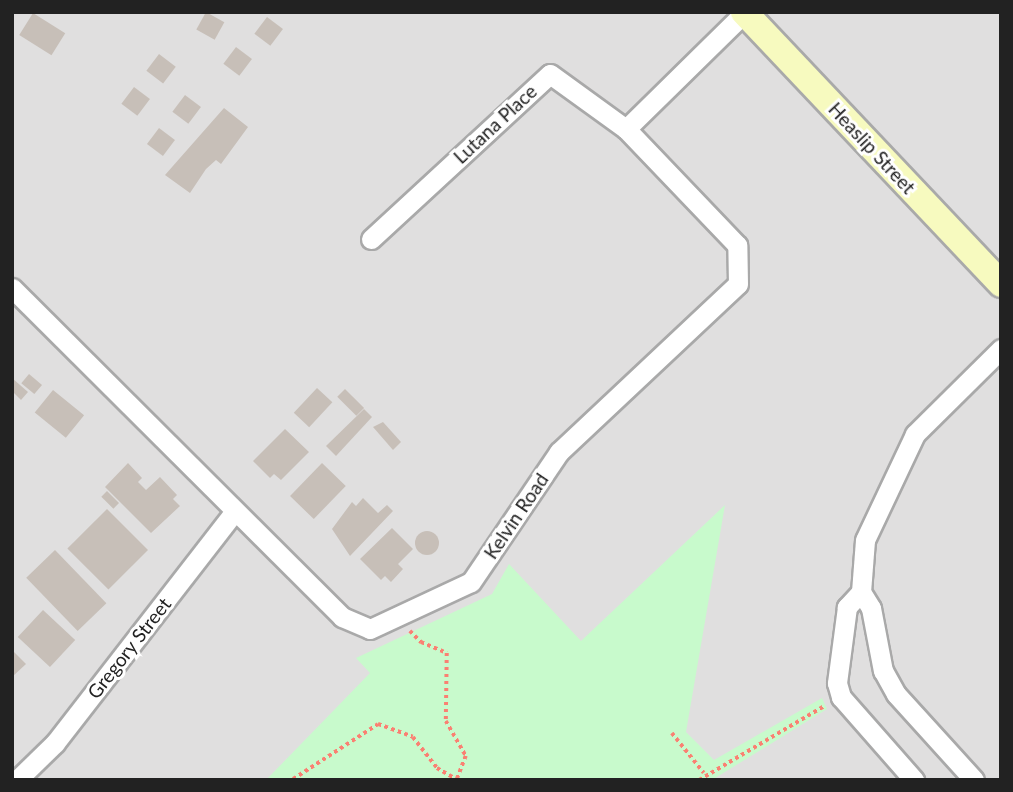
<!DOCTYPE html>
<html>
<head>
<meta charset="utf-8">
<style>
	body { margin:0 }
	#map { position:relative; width:1013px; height:792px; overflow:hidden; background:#f2efe9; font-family:Lato,sans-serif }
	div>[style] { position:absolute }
	.residential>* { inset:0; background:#e0dfdf; transform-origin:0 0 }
	.park>* { inset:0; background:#c8facc }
	.building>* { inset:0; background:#c7bfb8; transform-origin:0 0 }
	.round { border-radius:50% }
	.path>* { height:3.5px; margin-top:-1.75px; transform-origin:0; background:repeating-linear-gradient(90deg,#fa8072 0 3.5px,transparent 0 7px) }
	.roads { filter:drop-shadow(2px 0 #a9a9a9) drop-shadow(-2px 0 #a9a9a9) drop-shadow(0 2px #a9a9a9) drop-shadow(0 -2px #a9a9a9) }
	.street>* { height:19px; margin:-9.5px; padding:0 9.5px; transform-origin:9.5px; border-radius:9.5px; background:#fff }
	.secondary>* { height:26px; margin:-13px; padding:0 13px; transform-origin:13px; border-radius:13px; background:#f7fabf }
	span { translate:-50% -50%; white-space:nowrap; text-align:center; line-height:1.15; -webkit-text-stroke:6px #fff; paint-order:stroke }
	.street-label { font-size:19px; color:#222 }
	.frame { position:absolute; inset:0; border:14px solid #222; pointer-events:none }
</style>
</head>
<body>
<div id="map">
	<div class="residential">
		<i style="left:12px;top:12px;width:989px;height:768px"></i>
	</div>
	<div class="park">
		<i style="clip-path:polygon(725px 505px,686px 732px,714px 760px,822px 698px,827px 709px,712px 780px,266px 780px,370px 673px,356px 658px,492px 594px,509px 564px,581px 641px)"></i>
	</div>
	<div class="building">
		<i style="left:206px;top:12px;width:21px;height:20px;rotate:29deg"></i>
		<i style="left:33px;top:13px;width:38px;height:26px;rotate:32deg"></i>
		<i style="left:267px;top:17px;width:20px;height:21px;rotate:37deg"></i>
		<i style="left:236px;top:47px;width:20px;height:21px;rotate:37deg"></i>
		<i style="left:159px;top:54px;width:21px;height:21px;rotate:37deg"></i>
		<i style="left:134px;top:87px;width:20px;height:21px;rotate:37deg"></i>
		<i style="left:185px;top:95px;width:20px;height:21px;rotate:37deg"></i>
		<i style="clip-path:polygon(224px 108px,248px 127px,221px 164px,216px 160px,206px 169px,190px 193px,165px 175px)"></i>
		<i style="left:159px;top:128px;width:20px;height:20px;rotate:37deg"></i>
		<i style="left:29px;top:374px;width:17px;height:12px;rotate:40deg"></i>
		<i style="clip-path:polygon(12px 378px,28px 392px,21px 400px,12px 391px)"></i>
		<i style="left:317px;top:388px;width:21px;height:34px;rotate:43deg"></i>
		<i style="left:345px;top:389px;width:27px;height:11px;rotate:45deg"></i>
		<i style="left:53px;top:390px;width:40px;height:29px;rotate:39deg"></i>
		<i style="clip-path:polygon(364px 409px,372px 417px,336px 456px,326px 446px)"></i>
		<i style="clip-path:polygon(383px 422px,401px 442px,393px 450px,373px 427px)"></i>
		<i style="clip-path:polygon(285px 429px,309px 452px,281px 480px,274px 474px,270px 478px,253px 461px)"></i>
		<i style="clip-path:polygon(128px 463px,142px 478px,138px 482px,146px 490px,160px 477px,177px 495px,173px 499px,180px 506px,151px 533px,105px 487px)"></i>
		<i style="left:322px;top:463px;width:33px;height:46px;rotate:44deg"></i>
		<i style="left:107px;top:491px;width:17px;height:8px;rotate:45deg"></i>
		<i style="clip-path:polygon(363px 498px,378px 513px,387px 505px,393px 511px,350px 556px,332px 529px,352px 502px,356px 506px)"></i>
		<i style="left:107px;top:509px;width:58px;height:56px;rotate:45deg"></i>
		<i style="clip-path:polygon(392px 528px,413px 549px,398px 564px,403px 569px,391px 582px,385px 576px,381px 580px,360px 559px)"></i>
		<i class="round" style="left:415px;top:531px;width:24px;height:24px"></i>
		<i style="left:55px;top:550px;width:74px;height:40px;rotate:46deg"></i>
		<i style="left:43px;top:610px;width:44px;height:37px;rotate:43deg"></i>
		<i style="clip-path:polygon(12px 650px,26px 664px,12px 677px)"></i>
	</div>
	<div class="path">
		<i style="left:410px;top:631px;width:16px;rotate:45deg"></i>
		<i style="left:421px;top:642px;width:28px;rotate:23deg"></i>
		<i style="left:447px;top:653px;width:68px;rotate:90.8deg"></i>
		<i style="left:446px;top:721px;width:40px;rotate:60.3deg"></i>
		<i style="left:466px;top:756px;width:25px;rotate:111deg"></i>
		<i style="left:672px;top:733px;width:51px;rotate:51.3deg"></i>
		<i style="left:293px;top:779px;width:101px;rotate:-32.9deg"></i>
		<i style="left:378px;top:724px;width:37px;rotate:20deg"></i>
		<i style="left:413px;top:737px;width:39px;rotate:52deg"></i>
		<i style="left:437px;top:768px;width:24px;rotate:30deg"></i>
		<i style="left:699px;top:780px;width:145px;rotate:-30.6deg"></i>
	</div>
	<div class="roads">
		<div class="street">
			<i style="left:371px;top:239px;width:243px;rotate:-42.7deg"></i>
			<i style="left:550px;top:74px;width:94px;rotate:35.9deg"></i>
			<i style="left:12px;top:288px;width:466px;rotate:44.9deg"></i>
			<i style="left:342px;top:617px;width:30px;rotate:23deg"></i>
			<i style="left:370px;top:629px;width:111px;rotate:-25deg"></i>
			<i style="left:471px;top:582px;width:157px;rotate:-55.9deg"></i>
			<i style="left:559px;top:452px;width:245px;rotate:-43.2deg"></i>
			<i style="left:738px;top:284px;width:39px;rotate:-91deg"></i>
			<i style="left:737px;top:245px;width:161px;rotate:-133.7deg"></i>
			<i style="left:626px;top:129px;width:165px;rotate:-44.5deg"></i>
			<i style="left:861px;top:592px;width:21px;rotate:133deg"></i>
			<i style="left:847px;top:607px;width:77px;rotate:97.5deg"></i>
			<i style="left:837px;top:683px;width:15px;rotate:74deg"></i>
			<i style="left:841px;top:697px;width:111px;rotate:48.7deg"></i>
			<i style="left:17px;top:780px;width:53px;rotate:-44.2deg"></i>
			<i style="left:55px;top:743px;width:292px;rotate:-52.2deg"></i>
			<i style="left:974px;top:780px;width:116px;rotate:-132.2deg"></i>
			<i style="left:896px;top:694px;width:26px;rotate:-119deg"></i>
			<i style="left:883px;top:671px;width:64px;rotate:-100.8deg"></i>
			<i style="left:871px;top:608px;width:19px;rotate:-122deg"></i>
			<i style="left:861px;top:592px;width:52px;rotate:-85.6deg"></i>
			<i style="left:865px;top:540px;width:117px;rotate:-64.7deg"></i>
			<i style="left:915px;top:434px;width:121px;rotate:-44.7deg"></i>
		</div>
		<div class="secondary">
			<i style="left:744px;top:12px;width:374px;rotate:46.6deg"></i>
		</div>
	</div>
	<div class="street-label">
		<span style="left:495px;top:124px;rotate:-43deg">Lutana Place</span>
		<span style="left:872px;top:148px;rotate:47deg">Heaslip Street</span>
		<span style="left:516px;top:516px;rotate:-56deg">Kelvin Road</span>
		<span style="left:129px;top:648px;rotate:-52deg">Gregory Street</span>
	</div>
	<div class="frame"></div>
</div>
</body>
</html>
